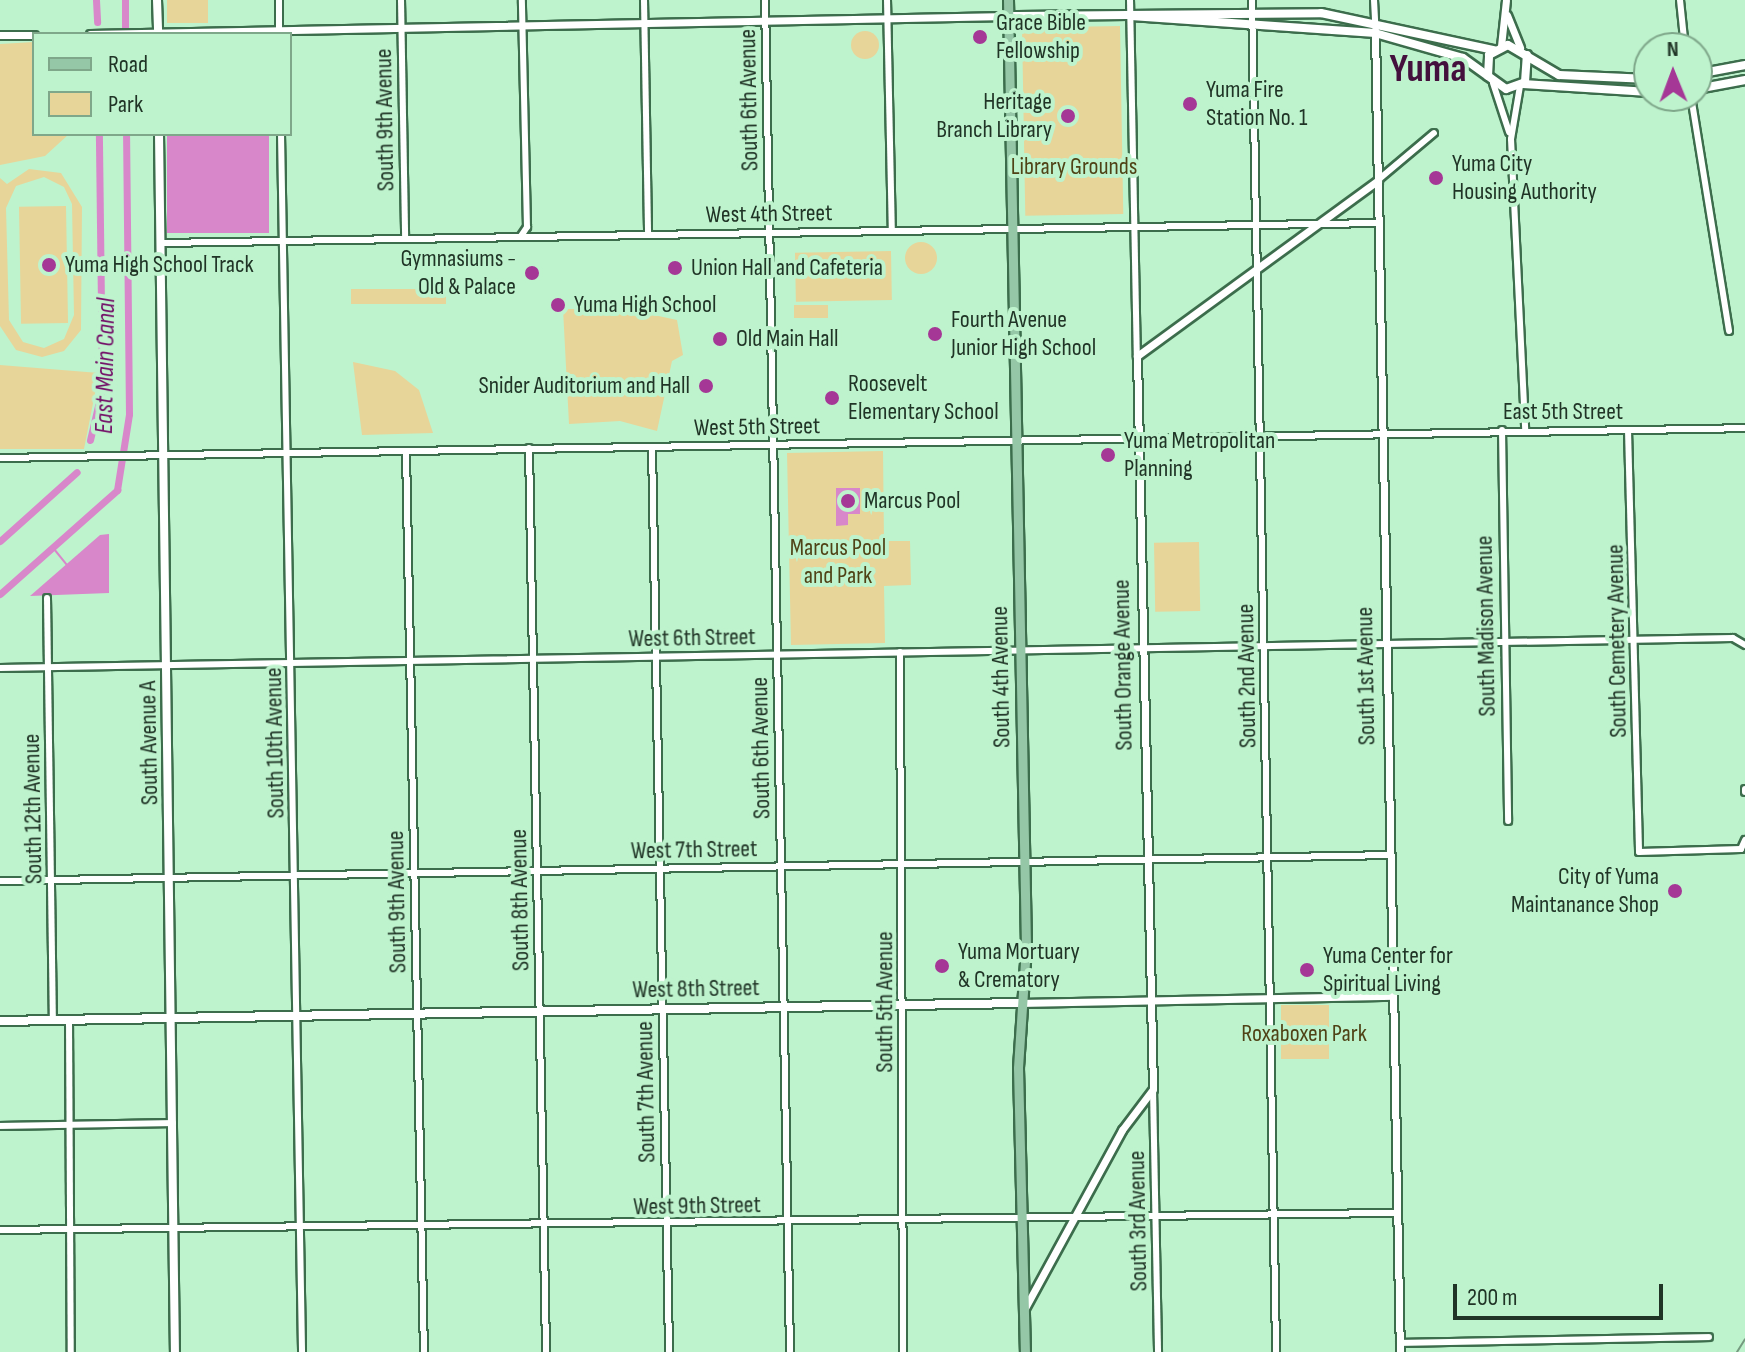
<!DOCTYPE html>
<html>
<head>
<meta charset="utf-8">
<style>
	body { margin:0 }
	#map { position:relative; width:1745px; height:1352px; overflow:hidden; background:#bef3cd; font-family:"Sofia Sans Condensed",sans-serif }
	div>[style] { position:absolute }
	.green>* { inset:0; background:#e7d599; transform-origin:0 0 }
	.round { border-radius:50% }
	.water>* { inset:0; background:#d887ca; transform-origin:0 0 }
	.stream>* { height:2px; margin:-1px; padding:0 1px; transform-origin:1px; border-radius:1px; background:#d887ca }
	.canal>* { height:7px; margin:-3.5px; padding:0 3.5px; transform-origin:3.5px; border-radius:3.5px; background:#d887ca }
	.roads { filter:drop-shadow(2px 0 #3c6d4c) drop-shadow(-2px 0 #3c6d4c) drop-shadow(0 2px #3c6d4c) drop-shadow(0 -2px #3c6d4c) }
	.minor>* { height:6px; margin:-3px; padding:0 3px; transform-origin:3px; border-radius:3px; background:#fff }
	.tertiary>* { height:7px; margin:-3.5px; padding:0 3.5px; transform-origin:3.5px; border-radius:3.5px; background:#fff }
	.secondary>* { height:8px; margin:-4px; padding:0 4px; transform-origin:4px; border-radius:4px; background:#fff }
	.primary>* { height:9px; margin:-4.5px; padding:0 4.5px; transform-origin:4.5px; border-radius:4.5px; background:#95c7a7 }
	.rail>* { height:2px; margin:-1px; padding:0 1px; transform-origin:1px; border-radius:1px; background:#759a7f }
	.dots>* { width:22px; height:22px; translate:-50% -50%; box-sizing:border-box; border:4px solid #bef3cd; border-radius:50% }
	span { translate:-50% -50%; white-space:nowrap; text-align:center; line-height:1.15; -webkit-text-stroke:8px #bef3cd; paint-order:stroke }
	.poi-label { font-size:24px; color:#203426 }
	.left { translate:0 -50%; text-align:left }
	.right { translate:-100% -50%; text-align:right }
	.street-label { font-size:24px; color:#203426 }
	.park-label { font-size:24px; color:#4f4216 }
	.water-label { font-size:26px; color:#731068; font-style:italic }
	.town-label { font-size:40px; color:#44103d; font-weight:700 }
	.legend { position:absolute; left:32px; top:32px; width:260px; height:104px; box-sizing:border-box; background:#bef3cd; border:2px solid #7fa78a; margin:0; padding:10px 14px; list-style:none; font-size:24px; color:#203426 }
	.legend li { display:flex; align-items:center; gap:16px; height:40px }
	.legend b { width:40px; border:2px solid #7fa78a }
	.north { position:absolute; left:1633px; top:32px; width:80px; height:80px; box-sizing:border-box; background:#bef3cd; border:2px solid #7fa78a; border-radius:50%; rotate:359deg; font-size:22px; font-weight:700; line-height:32px; text-align:center; color:#203426 }
	.north::after { content:''; display:block; margin:auto; width:28px; height:36px; background:#a53796; clip-path:polygon(50% 0,100% 100%,50% 72%,0 100%) }
	.scale { position:absolute; left:1453px; top:1284px; width:210px; height:36px; box-sizing:border-box; border:4px solid #203426; border-top:0; padding-left:10px; font-size:24px; line-height:28px; white-space:nowrap; color:#203426; -webkit-text-stroke:6px #bef3cd; paint-order:stroke }
</style>
</head>
<body>
<div id="map">
	<div class="green">
		<i style="left:167px;top:0;width:41px;height:23px"></i>
		<i style="left:1120px;top:26px;width:188px;height:98px;rotate:89deg"></i>
		<i class="round" style="left:851px;top:31px;width:28px;height:28px"></i>
		<i style="clip-path:polygon(34px 42px,34px 134px,69px 134px,45px 156px,0 165px,0 44px)"></i>
		<i style="clip-path:polygon(evenodd,29px 169px,61px 173px,82px 207px,81px 330px,64px 351px,42px 357px,16px 350px,0 326px,0 178px,7px 184px,29px 169px,44px 177px,64px 187px,72px 204px,74px 315px,64px 339px,44px 348px,23px 342px,9px 320px,6px 208px,16px 186px,44px 177px)"></i>
		<i style="left:66px;top:206px;width:117px;height:47px;rotate:89deg"></i>
		<i class="round" style="left:905px;top:242px;width:32px;height:32px"></i>
		<i style="left:891px;top:251px;width:49px;height:96px;rotate:89deg"></i>
		<i style="left:446px;top:289px;width:15px;height:95px;rotate:90deg"></i>
		<i style="left:828px;top:305px;width:13px;height:34px;rotate:90deg"></i>
		<i style="clip-path:polygon(563px 309px,626px 309px,677px 320px,683px 355px,672px 361px,657px 431px,620px 421px,569px 424px)"></i>
		<i style="clip-path:polygon(353px 362px,395px 371px,419px 390px,433px 433px,362px 435px)"></i>
		<i style="clip-path:polygon(0 365px,99px 373px,84px 449px,0 449px)"></i>
		<i style="clip-path:polygon(883px 451px,884px 541px,910px 541px,911px 585px,884px 586px,885px 643px,791px 645px,787px 453px)"></i>
		<i style="left:1199px;top:542px;width:69px;height:45px;rotate:89deg"></i>
		<i style="left:1329px;top:1005px;width:54px;height:48px;rotate:90deg"></i>
	</div>
	<div class="water">
		<i style="left:167px;top:134px;width:102px;height:99px"></i>
		<i style="clip-path:polygon(836px 488px,860px 488px,860px 514px,848px 514px,848px 525px,836px 526px)"></i>
		<i style="clip-path:polygon(109px 534px,109px 593px,30px 596px,100px 535px)"></i>
	</div>
	<div class="stream">
		<i style="left:54px;top:549px;width:22px;rotate:51deg"></i>
	</div>
	<div class="canal">
		<i style="left:96px;top:0;width:22px;rotate:87deg"></i>
		<i style="left:125px;top:0;width:34px;rotate:90deg"></i>
		<i style="left:90px;top:440px;width:52px;rotate:-76.8deg"></i>
		<i style="left:102px;top:389px;width:255px;rotate:-90.7deg"></i>
		<i style="left:0;top:541px;width:103px;rotate:-41.9deg"></i>
		<i style="left:0;top:594px;width:157px;rotate:-41.6deg"></i>
		<i style="left:117px;top:490px;width:77px;rotate:-81deg"></i>
		<i style="left:129px;top:414px;width:280px;rotate:-90.6deg"></i>
	</div>
	<div class="roads">
		<div class="minor">
			<i style="left:279px;top:0;width:34px;rotate:90deg"></i>
			<i style="left:401px;top:0;width:239px;rotate:89deg"></i>
			<i style="left:644px;top:0;width:234px;rotate:89deg"></i>
			<i style="left:765px;top:0;width:1352px;rotate:88.94deg"></i>
			<i style="left:887px;top:0;width:230px;rotate:88.8deg"></i>
			<i style="left:1130px;top:0;width:356px;rotate:88.9deg"></i>
			<i style="left:1252px;top:0;width:1352px;rotate:88.98deg"></i>
			<i style="left:1374px;top:0;width:21px;rotate:87deg"></i>
			<i style="left:1680px;top:0;width:48px;rotate:84.1deg"></i>
			<i style="left:1493px;top:83px;width:52px;rotate:71.9deg"></i>
			<i style="left:1520px;top:86px;width:54px;rotate:99.6deg"></i>
			<i style="left:1511px;top:139px;width:291px;rotate:87.2deg"></i>
			<i style="left:1691px;top:96px;width:238px;rotate:80.8deg"></i>
			<i style="left:281px;top:134px;width:1218px;rotate:89.01deg"></i>
			<i style="left:1378px;top:180px;width:73px;rotate:-40deg"></i>
			<i style="left:521px;top:236px;width:11px;rotate:-56deg"></i>
			<i style="left:527px;top:227px;width:227px;rotate:-91.3deg"></i>
			<i style="left:161px;top:243px;width:1217px;rotate:-0.94deg"></i>
			<i style="left:1502px;top:430px;width:391px;rotate:89.1deg"></i>
			<i style="left:1628px;top:430px;width:422px;rotate:88.5deg"></i>
			<i style="left:1639px;top:852px;width:102px;rotate:-1.7deg"></i>
			<i style="left:1741px;top:849px;width:10px;rotate:-66deg"></i>
			<i style="left:652px;top:447px;width:905px;rotate:88.92deg"></i>
			<i style="left:529px;top:448px;width:904px;rotate:88.92deg"></i>
			<i style="left:406px;top:451px;width:901px;rotate:88.86deg"></i>
			<i style="left:0;top:458px;width:1745px;rotate:-0.98deg"></i>
			<i style="left:47px;top:598px;width:422px;rotate:89.2deg"></i>
			<i style="left:900px;top:652px;width:700px;rotate:89.75deg"></i>
			<i style="left:0;top:668px;width:1733px;rotate:-0.99deg"></i>
			<i style="left:1733px;top:638px;width:14px;rotate:30deg"></i>
			<i style="left:1745px;top:789px;width:3px;rotate:90deg"></i>
			<i style="left:0;top:881px;width:1389px;rotate:-1.07deg"></i>
			<i style="left:69px;top:1020px;width:332px;rotate:89.7deg"></i>
			<i style="left:1153px;top:1089px;width:263px;rotate:88.9deg"></i>
			<i style="left:0;top:1126px;width:173px;rotate:-1deg"></i>
			<i style="left:0;top:1230px;width:1395px;rotate:-0.7deg"></i>
			<i style="left:1400px;top:1343px;width:309px;rotate:-1.1deg"></i>
		</div>
		<div class="tertiary">
			<i style="left:1507px;top:15px;width:35px;rotate:68deg"></i>
			<i style="left:1375px;top:30px;width:1322px;rotate:88.92deg"></i>
			<i style="left:90px;top:34px;width:918px;rotate:-1.12deg"></i>
			<i style="left:0;top:35px;width:34px"></i>
			<i style="left:1501px;top:46px;width:46px;rotate:-83.8deg"></i>
			<i style="left:1023px;top:1003px;width:369px;rotate:-1.1deg"></i>
			<i style="left:1025px;top:1308px;width:203px;rotate:-61.4deg"></i>
			<i style="left:1122px;top:1130px;width:51px;rotate:-52.9deg"></i>
			<i style="left:1153px;top:1089px;width:733px;rotate:-91.25deg"></i>
			<i style="left:1137px;top:356px;width:298px;rotate:-36.1deg"></i>
		</div>
		<div class="secondary">
			<i style="left:157px;top:0;width:34px;rotate:88deg"></i>
			<i style="left:1008px;top:16px;width:313px;rotate:-0.5deg"></i>
			<i style="left:1321px;top:13px;width:177px;rotate:12.1deg"></i>
			<i style="left:1131px;top:16px;width:245px;rotate:4deg"></i>
			<i style="left:1375px;top:33px;width:91px;rotate:15.9deg"></i>
			<i style="left:1463px;top:58px;width:53px;rotate:35.8deg"></i>
			<i style="left:1506px;top:89px;width:20px;rotate:-20deg"></i>
			<i style="left:1525px;top:82px;width:27px;rotate:-86deg"></i>
			<i style="left:1697px;top:74px;width:49px;rotate:-10.6deg"></i>
			<i style="left:1488px;top:76px;width:21px;rotate:-87deg"></i>
			<i style="left:1489px;top:55px;width:21px;rotate:-28deg"></i>
			<i style="left:1508px;top:45px;width:59px;rotate:30.5deg"></i>
			<i style="left:1559px;top:75px;width:90px;rotate:2.5deg"></i>
			<i style="left:1523px;top:84px;width:126px;rotate:3.6deg"></i>
			<i style="left:1697px;top:89px;width:49px;rotate:-10.6deg"></i>
			<i style="left:159px;top:134px;width:1218px;rotate:89.25deg"></i>
			<i style="left:0;top:1021px;width:1023px;rotate:-1.01deg"></i>
		</div>
		<div class="primary">
			<i style="left:1008px;top:0;width:947px;rotate:88.91deg"></i>
			<i style="left:1026px;top:947px;width:121px;rotate:93.8deg"></i>
			<i style="left:1018px;top:1068px;width:284px;rotate:88.6deg"></i>
		</div>
	</div>
	<div class="rail">
		<i style="left:1737px;top:1352px;width:15px;rotate:-58deg"></i>
	</div>
	<div class="dots">
		<i style="left:980px;top:37px;background:#a53796"></i>
		<i style="left:1190px;top:104px;background:#a53796"></i>
		<i style="left:1068px;top:116px;background:#a53796"></i>
		<i style="left:1436px;top:178px;background:#a53796"></i>
		<i style="left:49px;top:265px;background:#a53796"></i>
		<i style="left:675px;top:268px;background:#a53796"></i>
		<i style="left:532px;top:273px;background:#a53796"></i>
		<i style="left:558px;top:305px;background:#a53796"></i>
		<i style="left:935px;top:334px;background:#a53796"></i>
		<i style="left:720px;top:339px;background:#a53796"></i>
		<i style="left:706px;top:386px;background:#a53796"></i>
		<i style="left:832px;top:398px;background:#a53796"></i>
		<i style="left:1108px;top:455px;background:#a53796"></i>
		<i style="left:848px;top:501px;background:#a53796"></i>
		<i style="left:1675px;top:891px;background:#a53796"></i>
		<i style="left:942px;top:966px;background:#a53796"></i>
		<i style="left:1307px;top:970px;background:#a53796"></i>
	</div>
	<div class="poi-label">
		<span class="left" style="left:996px;top:37px">Grace Bible<br>Fellowship</span>
		<span class="left" style="left:1206px;top:104px">Yuma Fire<br>Station No. 1</span>
		<span class="right" style="left:1052px;top:116px">Heritage<br>Branch Library</span>
		<span class="left" style="left:1452px;top:178px">Yuma City<br>Housing Authority</span>
		<span class="right" style="left:516px;top:273px">Gymnasiums -<br>Old &amp; Palace</span>
		<span class="left" style="left:65px;top:265px">Yuma High School Track</span>
		<span class="left" style="left:691px;top:268px">Union Hall and Cafeteria</span>
		<span class="left" style="left:574px;top:305px">Yuma High School</span>
		<span class="left" style="left:951px;top:334px">Fourth Avenue<br>Junior High School</span>
		<span class="left" style="left:736px;top:339px">Old Main Hall</span>
		<span class="left" style="left:848px;top:398px">Roosevelt<br>Elementary School</span>
		<span class="right" style="left:690px;top:386px">Snider Auditorium and Hall</span>
		<span class="left" style="left:1124px;top:455px">Yuma Metropolitan<br>Planning</span>
		<span class="left" style="left:864px;top:501px">Marcus Pool</span>
		<span class="right" style="left:1659px;top:891px">City of Yuma<br>Maintanance Shop</span>
		<span class="left" style="left:958px;top:966px">Yuma Mortuary<br>&amp; Crematory</span>
		<span class="left" style="left:1323px;top:970px">Yuma Center for<br>Spiritual Living</span>
	</div>
	<div class="street-label">
		<span style="left:749px;top:100px;rotate:-91deg">South 6th Avenue</span>
		<span style="left:385px;top:120px;rotate:-91deg">South 9th Avenue</span>
		<span style="left:769px;top:214px;rotate:-1deg">West 4th Street</span>
		<span style="left:1563px;top:412px">East 5th Street</span>
		<span style="left:757px;top:427px;rotate:-1deg">West 5th Street</span>
		<span style="left:1486px;top:626px;rotate:-91deg">South Madison Avenue</span>
		<span style="left:692px;top:638px;rotate:-1deg">West 6th Street</span>
		<span style="left:1617px;top:641px;rotate:-91deg">South Cemetery Avenue</span>
		<span style="left:1123px;top:665px;rotate:-91deg">South Orange Avenue</span>
		<span style="left:1247px;top:676px;rotate:-91deg">South 2nd Avenue</span>
		<span style="left:1366px;top:676px;rotate:-91deg">South 1st Avenue</span>
		<span style="left:1001px;top:677px;rotate:-91deg">South 4th Avenue</span>
		<span style="left:149px;top:743px;rotate:-91deg">South Avenue A</span>
		<span style="left:275px;top:743px;rotate:-91deg">South 10th Avenue</span>
		<span style="left:761px;top:748px;rotate:-91deg">South 6th Avenue</span>
		<span style="left:33px;top:809px;rotate:-91deg">South 12th Avenue</span>
		<span style="left:694px;top:850px;rotate:-1deg">West 7th Street</span>
		<span style="left:520px;top:900px;rotate:-91deg">South 8th Avenue</span>
		<span style="left:397px;top:902px;rotate:-91deg">South 9th Avenue</span>
		<span style="left:696px;top:989px;rotate:-1deg">West 8th Street</span>
		<span style="left:885px;top:1002px;rotate:-90deg">South 5th Avenue</span>
		<span style="left:646px;top:1092px;rotate:-91deg">South 7th Avenue</span>
		<span style="left:697px;top:1206px;rotate:-1deg">West 9th Street</span>
		<span style="left:1138px;top:1221px;rotate:-91deg">South 3rd Avenue</span>
	</div>
	<div class="park-label">
		<span style="left:1074px;top:167px">Library Grounds</span>
		<span style="left:838px;top:562px">Marcus Pool<br>and Park</span>
		<span style="left:1304px;top:1034px">Roxaboxen Park</span>
	</div>
	<div class="water-label">
		<span style="left:106px;top:366px;rotate:-89deg">East Main Canal</span>
	</div>
	<div class="town-label">
		<span style="left:1428px;top:69px">Yuma</span>
	</div>
	<ul class="legend">
	<li><b style="height:10px;background:#95c7a7"></b>Road</li>
	<li><b style="height:22px;background:#e7d599"></b>Park</li>
	</ul>
	<div class="north">N</div>
	<div class="scale">200 m</div>
</div>
</body>
</html>
